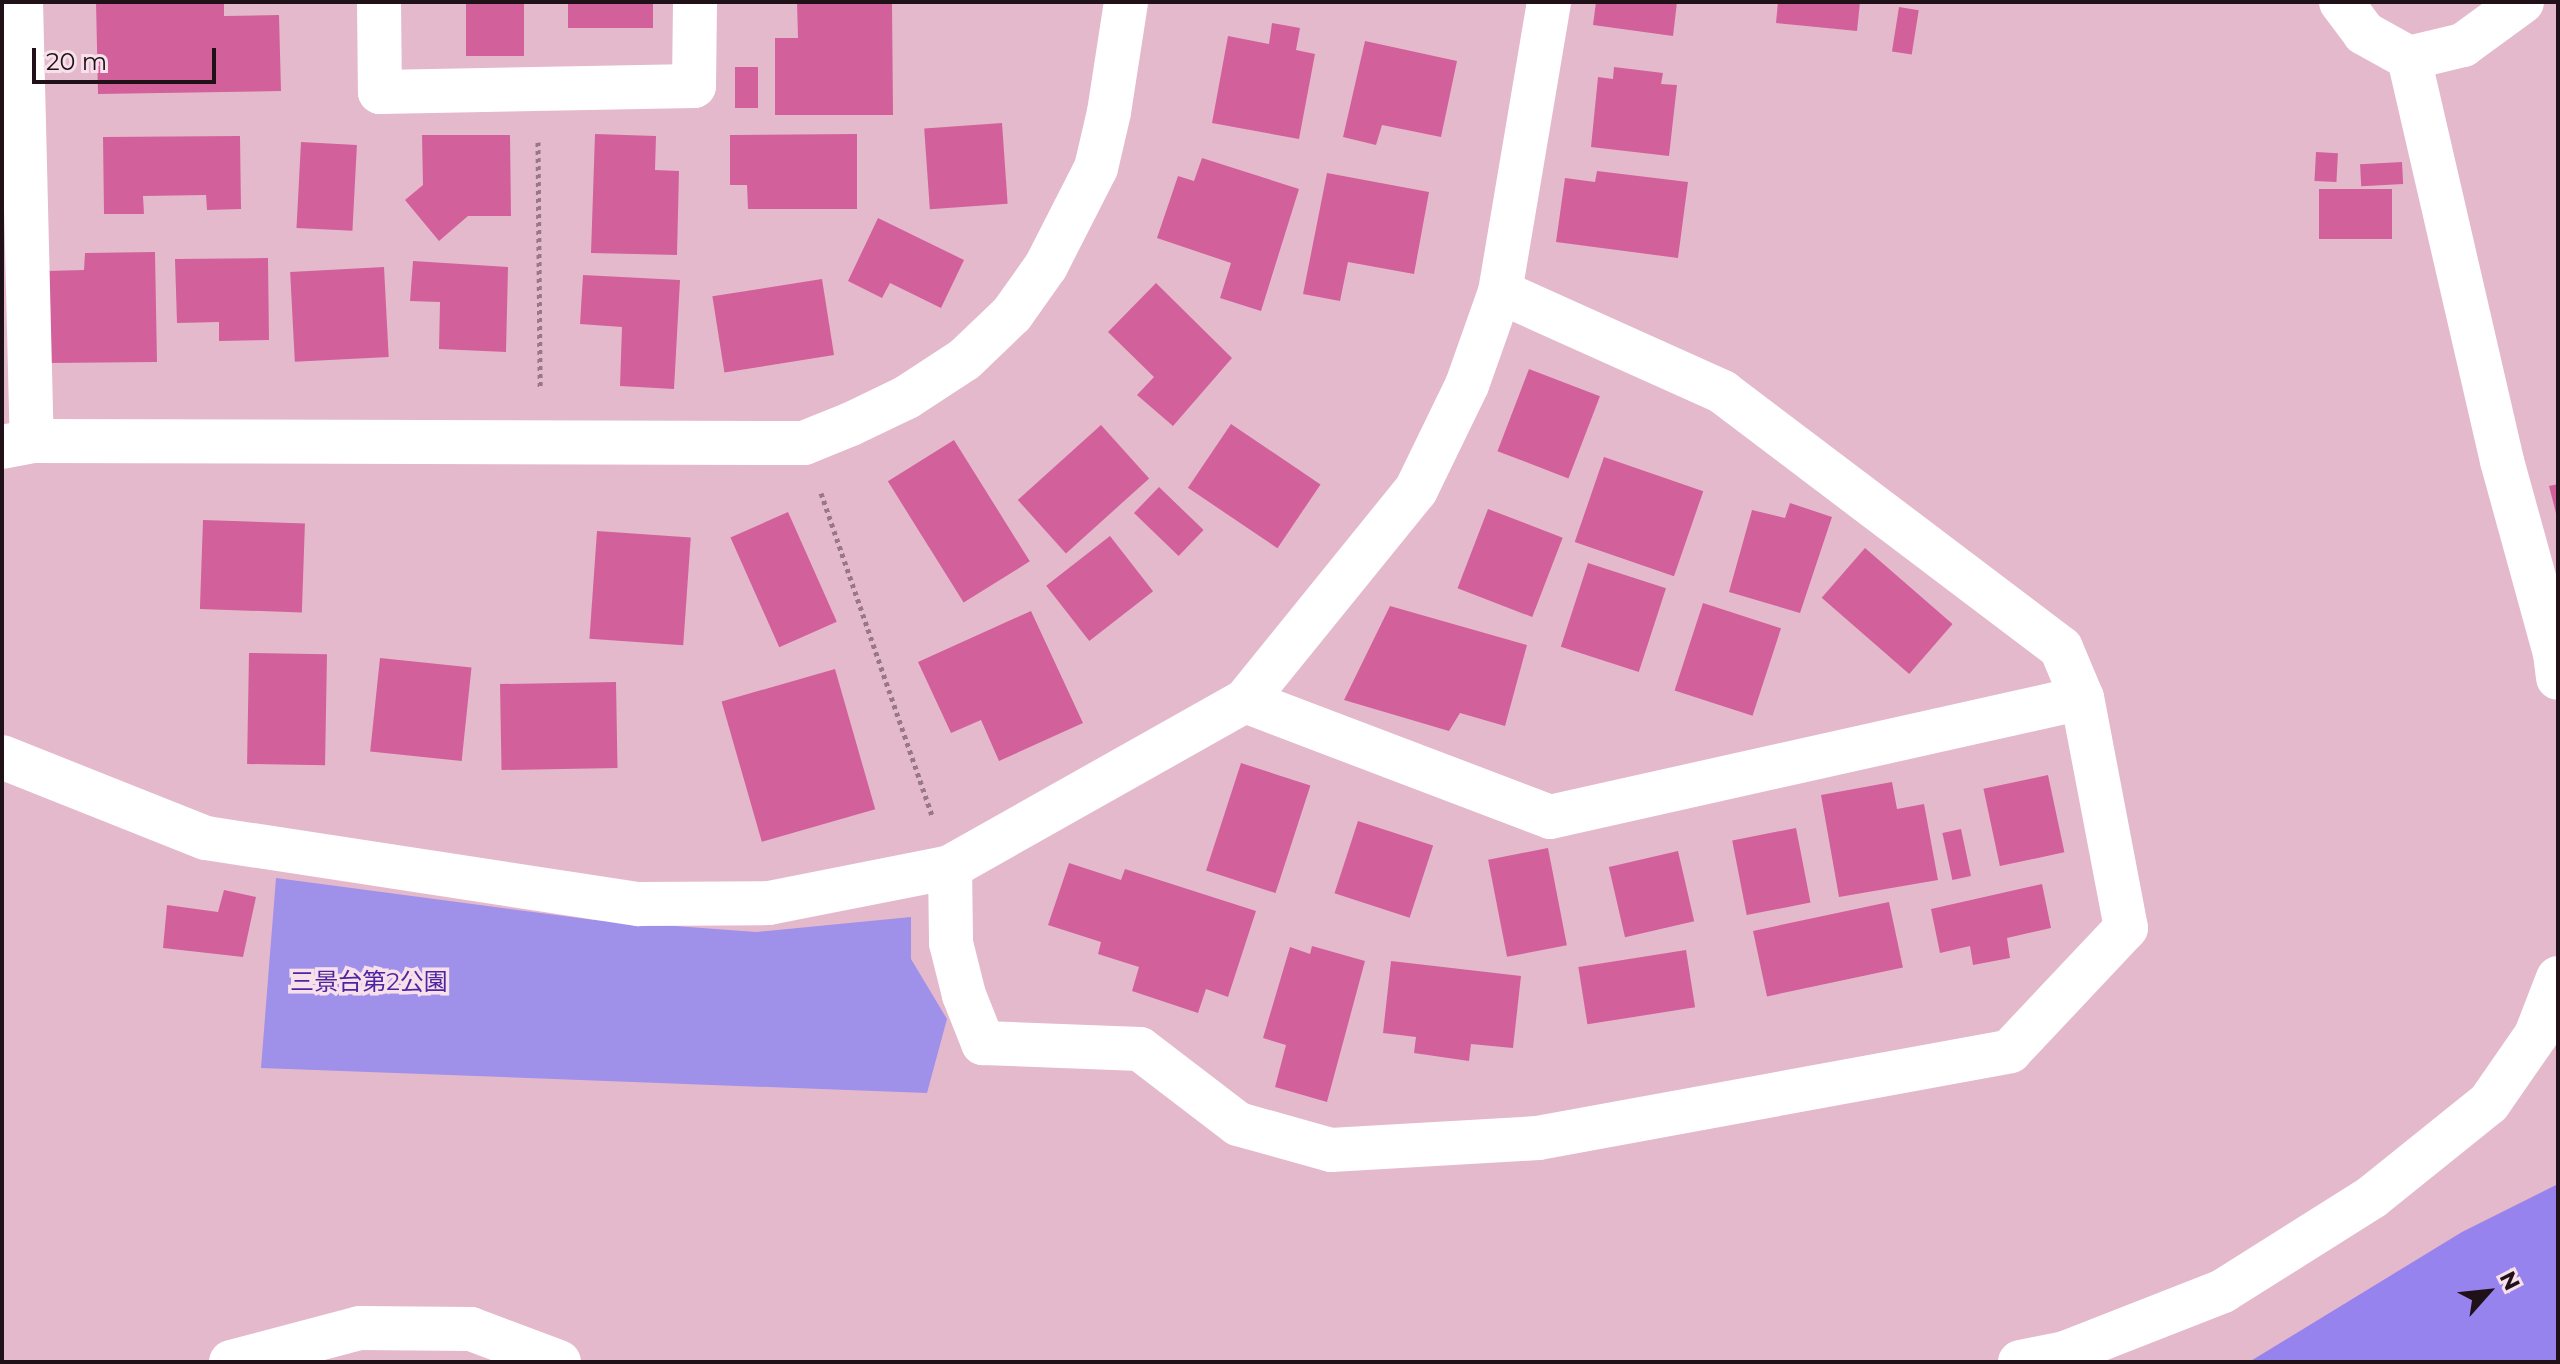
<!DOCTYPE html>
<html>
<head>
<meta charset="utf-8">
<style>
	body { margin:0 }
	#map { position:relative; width:2560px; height:1364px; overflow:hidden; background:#e5b9cc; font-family:Montserrat,"Noto Sans JP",sans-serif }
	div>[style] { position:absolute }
	.green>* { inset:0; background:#9f90ea }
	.forest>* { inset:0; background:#9783ee }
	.building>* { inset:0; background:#d2619b; transform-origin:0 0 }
	.path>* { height:5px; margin-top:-2.5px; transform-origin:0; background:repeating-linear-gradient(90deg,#997886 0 4px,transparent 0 8px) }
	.minor>* { height:44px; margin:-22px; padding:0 22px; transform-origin:22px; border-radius:22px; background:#fff }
	.tertiary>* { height:44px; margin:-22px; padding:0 22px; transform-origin:22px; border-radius:22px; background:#fff }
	span { translate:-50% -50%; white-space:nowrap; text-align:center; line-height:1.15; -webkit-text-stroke:7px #f7e0ea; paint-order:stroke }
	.park-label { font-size:24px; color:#4d25a2 }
	.frame { position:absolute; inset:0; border:4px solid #201118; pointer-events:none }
	.north { position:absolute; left:2448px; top:1252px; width:80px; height:80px; -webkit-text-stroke:6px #f7e0ea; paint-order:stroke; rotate:63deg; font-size:22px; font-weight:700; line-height:32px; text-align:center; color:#201118 }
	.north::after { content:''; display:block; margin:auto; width:28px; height:36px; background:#201118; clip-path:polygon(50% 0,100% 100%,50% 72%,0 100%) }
	.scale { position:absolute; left:32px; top:48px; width:184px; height:36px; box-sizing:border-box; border:4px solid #201118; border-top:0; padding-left:10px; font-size:24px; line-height:28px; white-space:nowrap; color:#201118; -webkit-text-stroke:6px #f7e0ea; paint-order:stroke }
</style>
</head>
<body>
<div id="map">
	<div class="green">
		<i style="clip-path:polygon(276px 878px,594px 920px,756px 932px,911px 917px,911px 959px,947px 1019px,927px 1093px,261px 1068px)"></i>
	</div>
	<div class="forest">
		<i style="clip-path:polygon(2558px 1184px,2558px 1362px,2249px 1362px,2462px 1232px)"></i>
	</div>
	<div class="building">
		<i style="clip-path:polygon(96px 2px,224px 2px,224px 16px,279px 15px,281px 91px,98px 94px)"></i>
		<i style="left:466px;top:2px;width:58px;height:54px"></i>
		<i style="left:568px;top:2px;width:85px;height:26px"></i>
		<i style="clip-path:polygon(797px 2px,892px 2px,893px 115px,775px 115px,775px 38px,798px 38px)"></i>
		<i style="clip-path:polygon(1596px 2px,1677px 2px,1673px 36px,1593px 25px)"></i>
		<i style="clip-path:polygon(1778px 2px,1860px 2px,1857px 31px,1776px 23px)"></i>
		<i style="left:1899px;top:7px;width:20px;height:45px;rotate:9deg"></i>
		<i style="clip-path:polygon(1272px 23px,1300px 28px,1296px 50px,1315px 54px,1299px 139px,1212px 123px,1228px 36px,1269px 44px)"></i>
		<i style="clip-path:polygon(1365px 41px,1457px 61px,1441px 137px,1382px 125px,1376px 145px,1343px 137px)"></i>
		<i style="left:735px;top:67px;width:23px;height:41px"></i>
		<i style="clip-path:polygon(1614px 67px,1663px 73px,1661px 84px,1677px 85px,1669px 156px,1591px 147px,1598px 77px,1613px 79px)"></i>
		<i style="left:1002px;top:123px;width:81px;height:78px;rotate:86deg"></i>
		<i style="clip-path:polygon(595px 134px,656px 136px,655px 170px,679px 171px,677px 255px,591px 253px)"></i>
		<i style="clip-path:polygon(857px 134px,857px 209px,748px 209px,747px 185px,730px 185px,730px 135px)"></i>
		<i style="clip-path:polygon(422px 135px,510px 135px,511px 216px,468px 216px,439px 241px,405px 200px,423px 185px)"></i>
		<i style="clip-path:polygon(240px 136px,241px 209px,207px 210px,206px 195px,143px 196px,144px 214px,104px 214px,103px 137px)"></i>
		<i style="left:301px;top:142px;width:56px;height:86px;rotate:3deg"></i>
		<i style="left:2316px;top:152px;width:22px;height:29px;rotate:3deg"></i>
		<i style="clip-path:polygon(1202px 158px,1299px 189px,1261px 311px,1220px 298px,1231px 263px,1157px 238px,1178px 176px,1194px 181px)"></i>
		<i style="left:2402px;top:162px;width:22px;height:42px;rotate:87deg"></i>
		<i style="clip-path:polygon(1597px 171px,1688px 182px,1678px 258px,1556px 242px,1565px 178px,1595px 182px)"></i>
		<i style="clip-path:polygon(1327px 173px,1429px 192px,1414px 274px,1348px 262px,1340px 301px,1303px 294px)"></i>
		<i style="left:2319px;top:189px;width:73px;height:50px"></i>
		<i style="clip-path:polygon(878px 218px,964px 260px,941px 308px,890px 283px,882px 298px,848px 281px)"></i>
		<i style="clip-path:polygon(155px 252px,157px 362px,48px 363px,46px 271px,84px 270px,85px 253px)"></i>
		<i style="clip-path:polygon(268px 258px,269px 340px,219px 341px,219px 322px,177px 323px,175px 259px)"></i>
		<i style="clip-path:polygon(413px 261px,508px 267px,506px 352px,439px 349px,440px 302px,410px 301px)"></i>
		<i style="left:384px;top:267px;width:90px;height:94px;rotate:87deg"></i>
		<i style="clip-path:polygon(583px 275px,680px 280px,674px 389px,620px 386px,622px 327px,580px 324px)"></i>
		<i style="left:822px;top:279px;width:77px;height:111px;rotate:81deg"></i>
		<i style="clip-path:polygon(1156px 283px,1232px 358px,1173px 426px,1137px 395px,1154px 377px,1108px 332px)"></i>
		<i style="left:1529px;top:369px;width:76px;height:88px;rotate:21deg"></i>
		<i style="left:1231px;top:424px;width:108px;height:77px;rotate:34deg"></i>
		<i style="left:1101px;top:425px;width:72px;height:112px;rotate:48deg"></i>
		<i style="left:954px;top:440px;width:143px;height:78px;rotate:58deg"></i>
		<i style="left:1604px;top:457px;width:105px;height:90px;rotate:19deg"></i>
		<i style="clip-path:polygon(2558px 484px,2558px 517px,2557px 517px,2549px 486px)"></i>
		<i style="left:1159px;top:487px;width:62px;height:36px;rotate:44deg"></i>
		<i style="clip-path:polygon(1790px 503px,1832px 517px,1800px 613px,1729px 592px,1752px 510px,1785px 518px)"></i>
		<i style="left:1488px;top:509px;width:80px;height:85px;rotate:21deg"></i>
		<i style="left:788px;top:512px;width:120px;height:63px;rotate:66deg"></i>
		<i style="left:203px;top:520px;width:102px;height:89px;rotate:2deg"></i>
		<i style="left:597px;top:531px;width:94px;height:108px;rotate:4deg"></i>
		<i style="left:1110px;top:536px;width:70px;height:81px;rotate:52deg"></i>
		<i style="left:1865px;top:548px;width:116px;height:66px;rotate:41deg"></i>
		<i style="left:1588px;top:563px;width:82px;height:88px;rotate:18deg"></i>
		<i style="left:1703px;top:603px;width:82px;height:92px;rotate:18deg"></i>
		<i style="clip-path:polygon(1390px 606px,1527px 645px,1505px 726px,1460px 713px,1449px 731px,1344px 700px)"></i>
		<i style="clip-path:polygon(1031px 611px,1083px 723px,999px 761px,981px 720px,951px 733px,918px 662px)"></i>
		<i style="left:249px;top:653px;width:78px;height:111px;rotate:1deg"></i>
		<i style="left:380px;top:658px;width:92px;height:94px;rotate:6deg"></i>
		<i style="left:835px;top:669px;width:146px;height:118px;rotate:74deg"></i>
		<i style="left:616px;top:682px;width:86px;height:116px;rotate:89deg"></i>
		<i style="left:1241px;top:763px;width:73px;height:113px;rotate:18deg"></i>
		<i style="left:2048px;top:775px;width:79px;height:66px;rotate:78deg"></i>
		<i style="clip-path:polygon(1892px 782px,1897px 809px,1924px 804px,1938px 880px,1839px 897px,1821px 795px)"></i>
		<i style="left:1358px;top:821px;width:79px;height:76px;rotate:18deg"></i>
		<i style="left:1796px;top:828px;width:76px;height:65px;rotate:79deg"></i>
		<i style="left:1961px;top:829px;width:48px;height:19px;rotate:78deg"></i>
		<i style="left:1548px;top:848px;width:99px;height:61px;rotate:79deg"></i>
		<i style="left:1678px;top:851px;width:72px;height:71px;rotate:77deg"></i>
		<i style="clip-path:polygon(1069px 863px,1121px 880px,1125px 869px,1256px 911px,1228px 997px,1206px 989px,1198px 1013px,1132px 991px,1139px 967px,1098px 954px,1101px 942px,1048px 925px)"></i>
		<i style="clip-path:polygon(2042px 884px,2051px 928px,2007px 938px,2010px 958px,1973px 965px,1970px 946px,1940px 953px,1931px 909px)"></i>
		<i style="clip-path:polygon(224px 890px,256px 897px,243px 957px,163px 948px,167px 905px,218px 912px)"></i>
		<i style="left:1889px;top:902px;width:67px;height:139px;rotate:78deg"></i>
		<i style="clip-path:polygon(1312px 946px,1365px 961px,1327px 1102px,1275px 1087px,1286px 1045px,1263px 1038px,1290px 947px,1310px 954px)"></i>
		<i style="left:1686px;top:950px;width:58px;height:109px;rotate:81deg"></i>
		<i style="clip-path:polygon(1391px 961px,1521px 976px,1513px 1048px,1471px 1044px,1469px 1061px,1414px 1053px,1416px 1037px,1383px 1033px)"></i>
	</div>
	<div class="path">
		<i style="left:538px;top:142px;width:246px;rotate:89.5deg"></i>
		<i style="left:821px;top:493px;width:342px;rotate:71deg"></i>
	</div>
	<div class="minor">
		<i style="left:21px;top:2px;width:439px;rotate:88.6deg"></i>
		<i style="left:379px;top:2px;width:90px;rotate:89.4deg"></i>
		<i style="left:380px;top:92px;width:314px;rotate:-1.1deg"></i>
		<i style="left:694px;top:86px;width:84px;rotate:-89.3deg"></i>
		<i style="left:2341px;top:2px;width:39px;rotate:53deg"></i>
		<i style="left:2364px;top:33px;width:51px;rotate:29.1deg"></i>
		<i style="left:2409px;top:58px;width:414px;rotate:77deg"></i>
		<i style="left:2502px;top:461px;width:199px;rotate:74.6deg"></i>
		<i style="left:2555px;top:653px;width:25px;rotate:83deg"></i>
		<i style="left:2409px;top:58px;width:56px;rotate:-13.5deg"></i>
		<i style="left:2463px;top:45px;width:73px;rotate:-36.1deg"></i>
		<i style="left:1245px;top:701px;width:326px;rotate:20.8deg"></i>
		<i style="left:1550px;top:817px;width:545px;rotate:-12.61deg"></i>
		<i style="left:2px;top:757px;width:219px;rotate:21.7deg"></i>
		<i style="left:206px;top:838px;width:438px;rotate:8.7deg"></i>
		<i style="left:639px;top:904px;width:130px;rotate:-0.4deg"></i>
		<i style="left:769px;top:903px;width:185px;rotate:-11.2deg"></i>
		<i style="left:950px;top:867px;width:338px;rotate:-29.4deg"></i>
		<i style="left:1245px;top:701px;width:272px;rotate:-51deg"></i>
		<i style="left:1416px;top:490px;width:117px;rotate:-64.1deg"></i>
		<i style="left:1467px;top:385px;width:99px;rotate:-70.5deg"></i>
		<i style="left:1500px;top:292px;width:294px;rotate:-80.4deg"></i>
		<i style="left:950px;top:867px;width:76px;rotate:89.2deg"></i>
		<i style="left:951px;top:943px;width:54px;rotate:76deg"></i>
		<i style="left:964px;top:995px;width:52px;rotate:68.4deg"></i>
		<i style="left:983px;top:1043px;width:157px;rotate:2.2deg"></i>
		<i style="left:1140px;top:1049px;width:123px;rotate:37.4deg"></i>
		<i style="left:1238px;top:1124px;width:97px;rotate:15.6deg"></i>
		<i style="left:1331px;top:1150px;width:207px;rotate:-3.3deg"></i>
		<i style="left:1538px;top:1138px;width:480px;rotate:-10.4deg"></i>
		<i style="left:2010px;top:1051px;width:169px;rotate:-46.7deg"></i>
		<i style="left:2126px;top:928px;width:234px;rotate:-100.8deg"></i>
		<i style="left:2082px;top:698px;width:54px;rotate:-112.8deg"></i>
		<i style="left:2061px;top:648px;width:424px;rotate:-142.9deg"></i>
		<i style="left:1723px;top:392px;width:244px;rotate:-155.8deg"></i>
		<i style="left:231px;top:1362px;width:133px;rotate:-14.8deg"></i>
		<i style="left:360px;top:1328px;width:111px;rotate:0.5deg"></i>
		<i style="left:471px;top:1329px;width:94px;rotate:20.6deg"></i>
		<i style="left:2020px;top:1362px;width:46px;rotate:-11.3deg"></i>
		<i style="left:2065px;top:1353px;width:170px;rotate:-21.4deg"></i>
		<i style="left:2223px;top:1291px;width:176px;rotate:-32.2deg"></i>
		<i style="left:2372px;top:1197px;width:150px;rotate:-38.8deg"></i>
		<i style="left:2489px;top:1103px;width:83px;rotate:-55.3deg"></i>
		<i style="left:2536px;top:1035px;width:61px;rotate:-68.9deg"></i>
	</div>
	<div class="tertiary">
		<i style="left:2px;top:447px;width:31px;rotate:-11deg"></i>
		<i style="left:32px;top:441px;width:772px;rotate:0.15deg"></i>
		<i style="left:804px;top:443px;width:51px;rotate:-22deg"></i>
		<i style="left:851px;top:424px;width:62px;rotate:-25.7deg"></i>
		<i style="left:907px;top:397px;width:69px;rotate:-33.2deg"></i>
		<i style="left:965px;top:359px;width:65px;rotate:-43.8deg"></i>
		<i style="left:1012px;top:314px;width:59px;rotate:-54.7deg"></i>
		<i style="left:1046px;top:266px;width:110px;rotate:-63deg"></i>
		<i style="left:1096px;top:168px;width:57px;rotate:-76.9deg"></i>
		<i style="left:1109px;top:112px;width:111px;rotate:-81.2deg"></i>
	</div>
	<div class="park-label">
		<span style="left:369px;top:982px">三景台第2公園</span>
	</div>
	<div class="frame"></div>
	<div class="north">N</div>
	<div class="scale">20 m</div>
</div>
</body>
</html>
